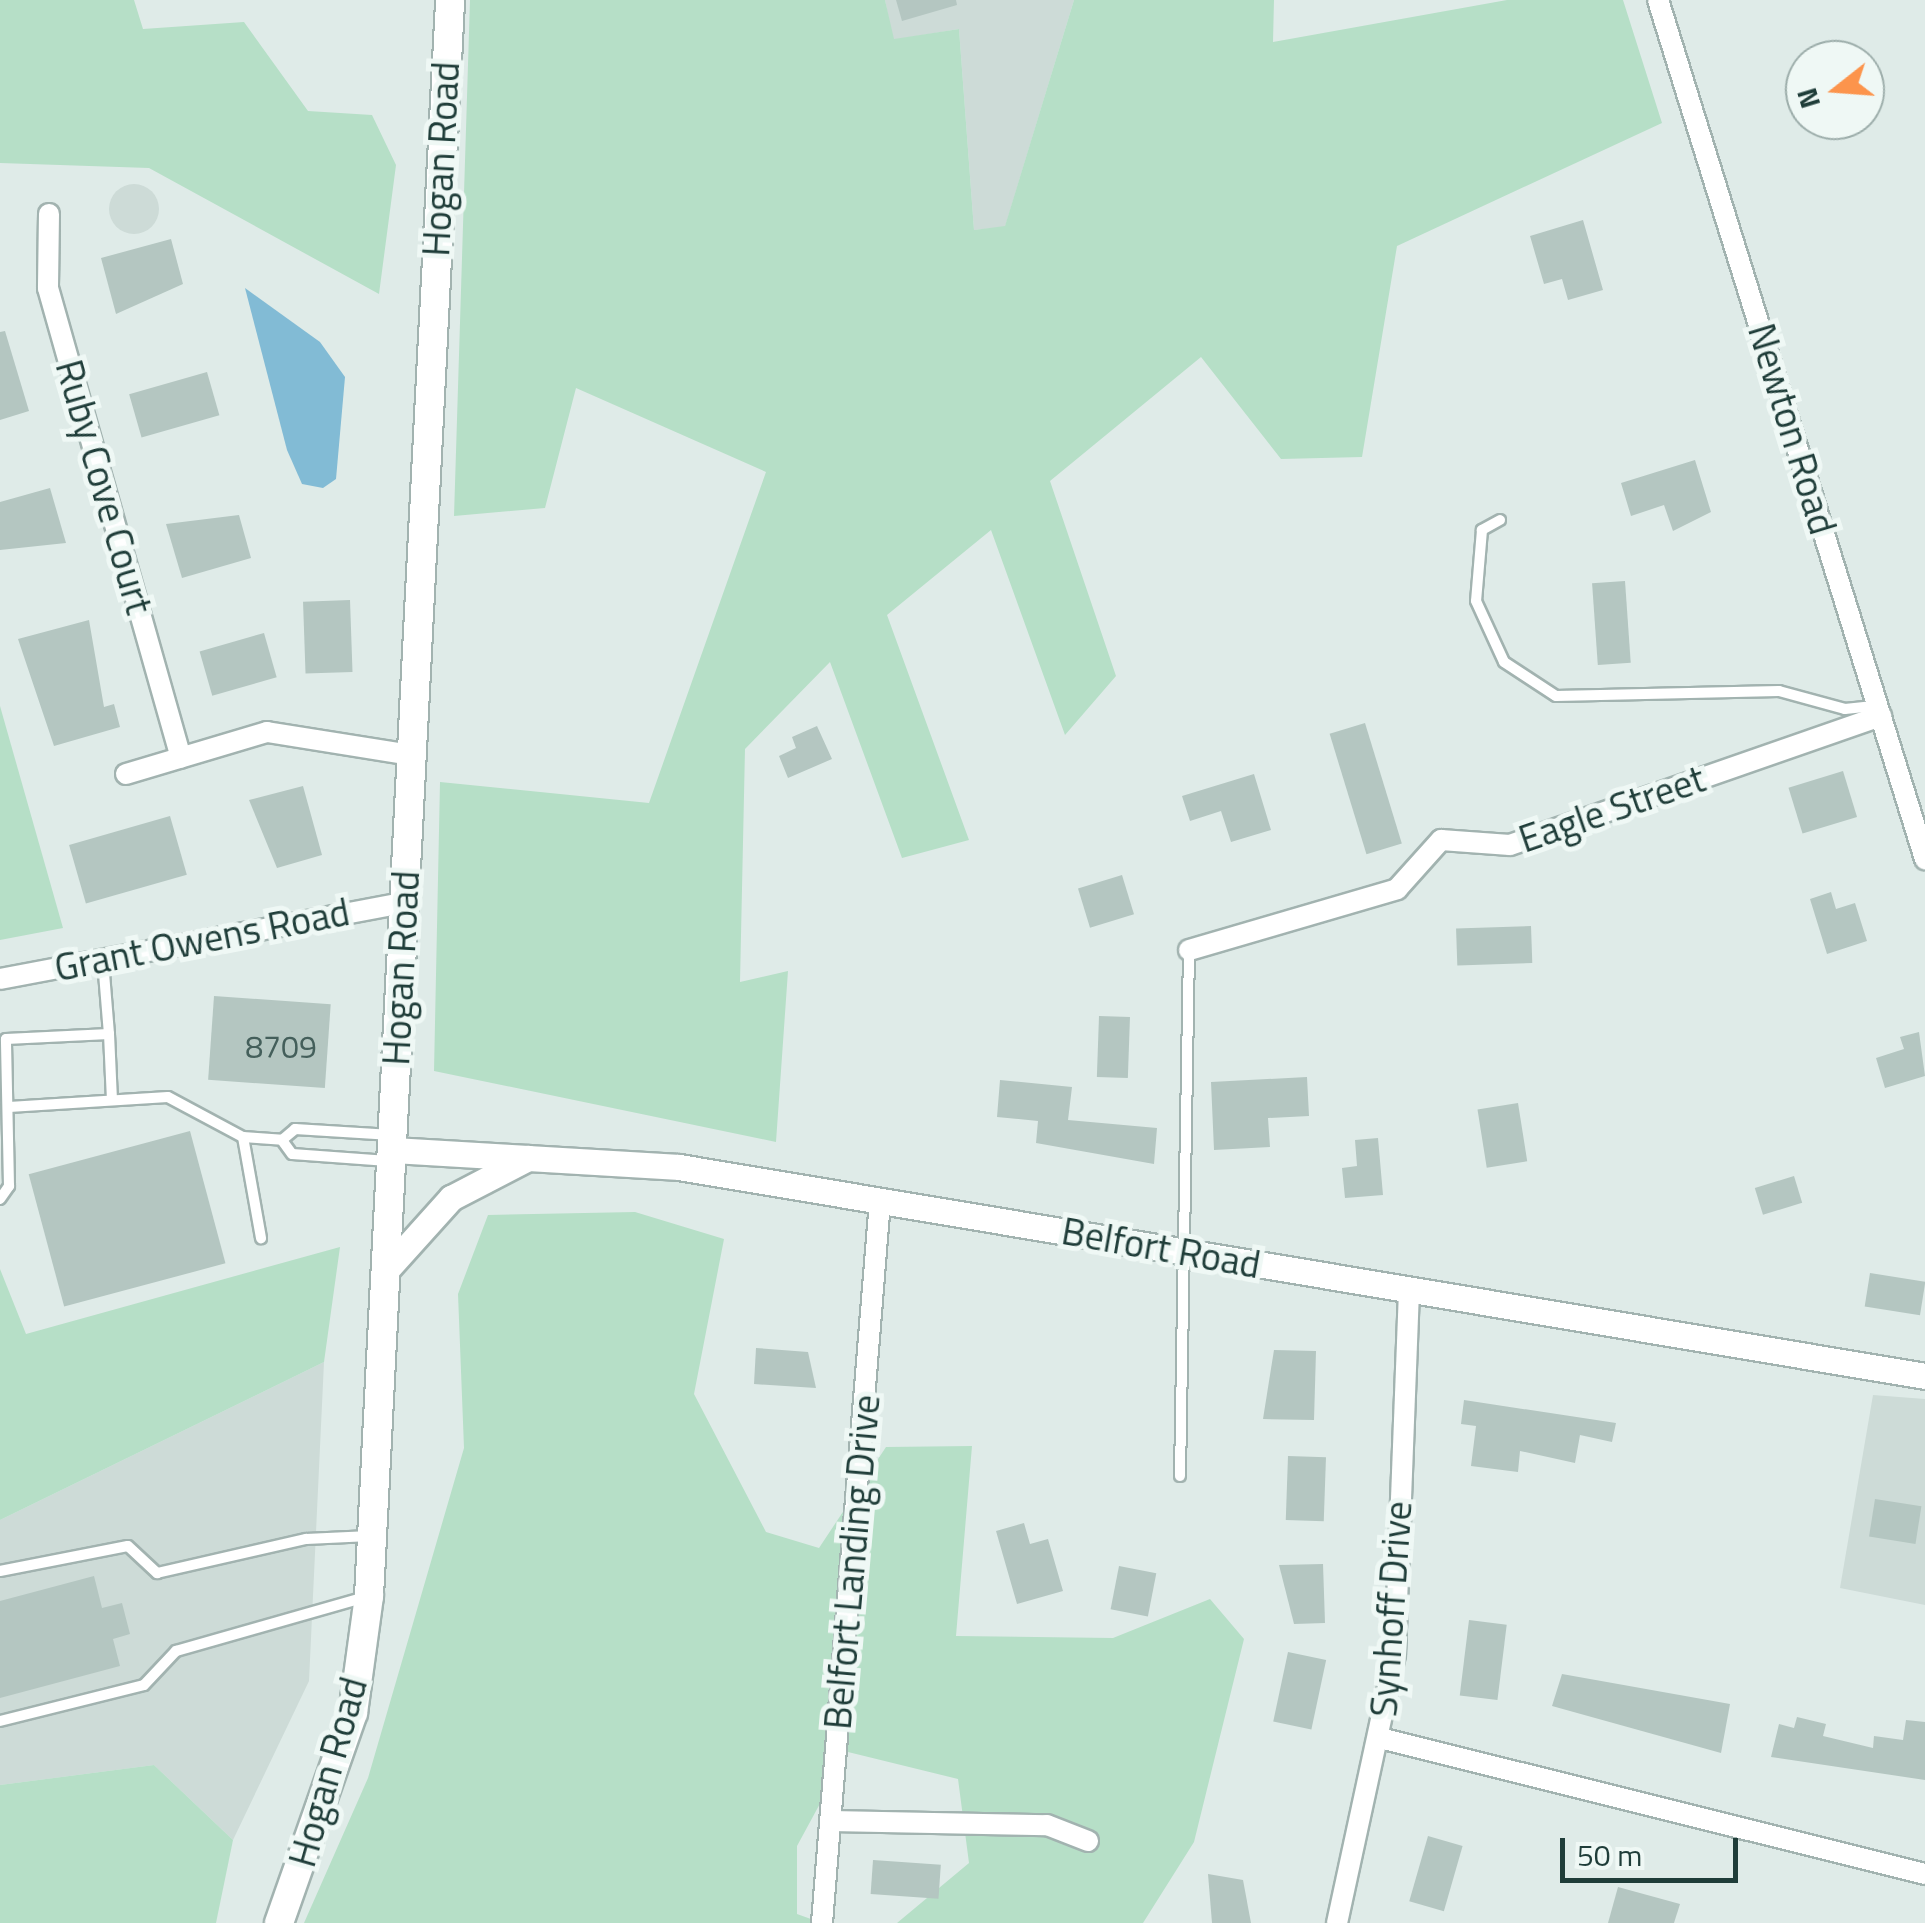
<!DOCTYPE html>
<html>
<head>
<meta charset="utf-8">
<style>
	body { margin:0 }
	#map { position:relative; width:1925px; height:1923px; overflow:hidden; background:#dfebe8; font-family:"Titillium Web",sans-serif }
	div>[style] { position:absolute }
	.built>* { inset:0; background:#cddbd7 }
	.round { border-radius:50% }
	.green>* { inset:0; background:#b6dfc7 }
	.water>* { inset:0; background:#82bbd5 }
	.building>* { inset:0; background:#b4c6c1; transform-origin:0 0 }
	.roads { filter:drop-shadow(2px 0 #a2b3b0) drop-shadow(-2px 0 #a2b3b0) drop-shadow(0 2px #a2b3b0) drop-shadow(0 -2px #a2b3b0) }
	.service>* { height:10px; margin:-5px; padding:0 5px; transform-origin:5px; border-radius:5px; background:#fff }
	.minor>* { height:20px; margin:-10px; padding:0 10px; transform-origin:10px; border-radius:10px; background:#fff }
	.tertiary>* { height:25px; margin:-12.5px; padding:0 12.5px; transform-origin:12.5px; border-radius:12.5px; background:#fff }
	.secondary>* { height:28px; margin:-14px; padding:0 14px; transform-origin:14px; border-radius:14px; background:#fff }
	span { translate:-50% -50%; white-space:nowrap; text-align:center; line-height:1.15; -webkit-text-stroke:10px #eff8f5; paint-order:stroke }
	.number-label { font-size:32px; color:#445f5b }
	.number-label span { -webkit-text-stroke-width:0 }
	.street-label { font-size:38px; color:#1f3d39 }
	.north { position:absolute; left:1785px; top:40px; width:100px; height:100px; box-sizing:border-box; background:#eff8f5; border:2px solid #9cadaa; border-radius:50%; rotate:253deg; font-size:28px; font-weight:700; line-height:40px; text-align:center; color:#1f3d39 }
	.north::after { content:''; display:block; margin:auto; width:35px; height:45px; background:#fc944c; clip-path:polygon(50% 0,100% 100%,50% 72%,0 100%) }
	.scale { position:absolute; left:1560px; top:1838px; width:178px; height:45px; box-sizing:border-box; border:5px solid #1f3d39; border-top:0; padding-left:12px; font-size:30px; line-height:35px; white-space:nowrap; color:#1f3d39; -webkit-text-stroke:8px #eff8f5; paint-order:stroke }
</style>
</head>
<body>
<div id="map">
	<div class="built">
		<i style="clip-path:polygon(885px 0,1074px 0,1005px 227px,974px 230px,959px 29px,893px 40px)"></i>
		<i class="round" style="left:109px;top:184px;width:50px;height:50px"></i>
		<i style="clip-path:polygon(324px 1362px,309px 1681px,233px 1840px,154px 1765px,0 1785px,0 1520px)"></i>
		<i style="clip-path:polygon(1873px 1395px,1925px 1399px,1925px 1605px,1840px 1588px)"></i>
	</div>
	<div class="green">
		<i style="clip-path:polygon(0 0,134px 0,143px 29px,244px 22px,308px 111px,372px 115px,396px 165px,379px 294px,149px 168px,0 163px)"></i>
		<i style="clip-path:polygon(470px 0,885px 0,894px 39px,959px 29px,974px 230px,1005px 226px,1074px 0,1274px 0,1273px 42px,1507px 0,1623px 0,1662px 123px,1397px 246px,1362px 457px,1281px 459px,1201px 357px,1050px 481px,1116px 676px,1065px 735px,991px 530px,887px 615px,969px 840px,902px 858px,830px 662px,745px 749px,740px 982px,788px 971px,776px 1142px,434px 1071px,440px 782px,649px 803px,766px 472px,576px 388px,545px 508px,454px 516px)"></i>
		<i style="clip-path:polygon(0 706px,63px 928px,0 940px)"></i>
		<i style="clip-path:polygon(635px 1212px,724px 1239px,694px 1394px,766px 1532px,819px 1548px,886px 1447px,972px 1446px,956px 1636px,1113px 1638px,1210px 1599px,1244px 1639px,1194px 1842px,1143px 1923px,897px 1923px,969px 1863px,958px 1779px,848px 1752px,797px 1846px,797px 1914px,822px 1923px,304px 1923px,368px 1778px,464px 1448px,458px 1294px,488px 1215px)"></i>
		<i style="clip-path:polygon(340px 1247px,324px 1362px,0 1520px,0 1269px,26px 1334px)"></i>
		<i style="clip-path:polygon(154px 1765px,233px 1840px,216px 1923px,0 1923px,0 1785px)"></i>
	</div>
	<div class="water">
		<i style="clip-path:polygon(245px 288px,320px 342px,345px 377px,336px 479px,323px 488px,302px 484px,287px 450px)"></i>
	</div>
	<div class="building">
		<i style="clip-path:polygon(896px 0,956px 0,957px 5px,902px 21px)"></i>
		<i style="clip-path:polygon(1583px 220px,1603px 290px,1568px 300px,1562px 279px,1544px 284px,1530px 236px)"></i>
		<i style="clip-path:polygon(171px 239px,183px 284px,116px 314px,101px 258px)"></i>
		<i style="clip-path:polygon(5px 331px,29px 411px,0 420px,0 332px)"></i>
		<i style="left:207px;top:372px;width:45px;height:81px;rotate:74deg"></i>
		<i style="clip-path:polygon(1695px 460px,1711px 512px,1673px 531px,1664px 505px,1631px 516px,1621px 483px)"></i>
		<i style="clip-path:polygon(50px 488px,66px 543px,0 550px,0 502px)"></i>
		<i style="clip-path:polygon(239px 515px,251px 558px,182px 578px,166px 524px)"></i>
		<i style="left:1625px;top:581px;width:82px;height:33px;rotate:86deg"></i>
		<i style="left:350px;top:600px;width:72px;height:47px;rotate:88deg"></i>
		<i style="clip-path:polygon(89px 620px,104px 707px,114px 704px,120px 727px,54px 746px,18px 639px)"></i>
		<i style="left:264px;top:633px;width:46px;height:67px;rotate:74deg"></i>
		<i style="left:1365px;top:723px;width:126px;height:37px;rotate:73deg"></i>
		<i style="clip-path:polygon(817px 726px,832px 759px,788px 778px,779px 756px,796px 748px,792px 737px)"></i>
		<i style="left:1843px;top:771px;width:48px;height:57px;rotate:73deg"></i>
		<i style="clip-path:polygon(1254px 774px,1271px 830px,1231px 842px,1221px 811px,1190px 821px,1182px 796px)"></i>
		<i style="clip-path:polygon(303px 786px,322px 855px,277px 868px,249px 800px)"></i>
		<i style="left:170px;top:816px;width:61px;height:105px;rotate:74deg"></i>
		<i style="left:1122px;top:875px;width:41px;height:46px;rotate:73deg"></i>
		<i style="clip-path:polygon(1831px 892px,1836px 909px,1855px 903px,1867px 941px,1827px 954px,1810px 899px)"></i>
		<i style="left:1531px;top:926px;width:37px;height:75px;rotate:88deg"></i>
		<i style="left:214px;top:996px;width:117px;height:84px;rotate:4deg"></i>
		<i style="left:1099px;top:1016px;width:31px;height:61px;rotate:2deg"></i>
		<i style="clip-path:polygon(1919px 1032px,1925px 1076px,1885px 1088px,1876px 1058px,1904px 1049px,1900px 1037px)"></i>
		<i style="clip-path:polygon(1307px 1077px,1309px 1116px,1268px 1118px,1270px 1147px,1214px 1150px,1211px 1082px)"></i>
		<i style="clip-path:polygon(1000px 1080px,1072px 1087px,1068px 1120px,1157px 1128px,1154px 1164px,1036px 1143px,1038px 1121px,997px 1117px)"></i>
		<i style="left:1518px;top:1103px;width:59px;height:41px;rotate:81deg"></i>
		<i style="left:190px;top:1131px;width:137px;height:167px;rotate:75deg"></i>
		<i style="clip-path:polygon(1378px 1138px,1383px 1195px,1345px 1198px,1342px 1168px,1357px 1166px,1355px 1140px)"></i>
		<i style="left:1794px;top:1176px;width:28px;height:41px;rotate:73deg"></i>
		<i style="left:1870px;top:1273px;width:56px;height:34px;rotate:9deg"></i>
		<i style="clip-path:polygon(756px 1348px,808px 1352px,816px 1388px,754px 1384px)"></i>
		<i style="clip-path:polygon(1274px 1350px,1316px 1351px,1314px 1420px,1263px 1419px)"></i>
		<i style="clip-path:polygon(1464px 1400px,1616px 1423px,1612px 1442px,1580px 1435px,1575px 1463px,1520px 1451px,1518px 1472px,1471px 1466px,1476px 1426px,1461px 1424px)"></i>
		<i style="left:1288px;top:1456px;width:38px;height:64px;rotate:2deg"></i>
		<i style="left:1875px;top:1499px;width:47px;height:38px;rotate:9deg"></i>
		<i style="clip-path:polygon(1024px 1523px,1030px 1544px,1048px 1539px,1063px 1591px,1017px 1604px,996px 1531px)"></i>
		<i style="clip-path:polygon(1323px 1564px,1325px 1623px,1294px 1624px,1279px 1565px)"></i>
		<i style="left:1119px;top:1566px;width:38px;height:44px;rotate:11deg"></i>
		<i style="clip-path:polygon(94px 1576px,102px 1608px,122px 1603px,130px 1634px,113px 1639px,120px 1666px,0 1698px,0 1601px)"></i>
		<i style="left:1469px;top:1620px;width:38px;height:76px;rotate:7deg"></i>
		<i style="left:1288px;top:1652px;width:39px;height:71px;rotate:12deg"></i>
		<i style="clip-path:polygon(1562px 1674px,1730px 1704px,1721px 1753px,1552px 1706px)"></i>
		<i style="clip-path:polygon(1797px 1717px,1826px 1724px,1823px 1736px,1873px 1748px,1874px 1736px,1903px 1740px,1906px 1720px,1925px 1722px,1925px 1780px,1771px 1757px,1779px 1724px,1794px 1728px)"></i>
		<i style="left:1428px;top:1836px;width:36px;height:68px;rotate:16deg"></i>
		<i style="left:873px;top:1860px;width:68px;height:34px;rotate:4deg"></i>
		<i style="clip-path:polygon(1208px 1874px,1243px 1880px,1251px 1923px,1212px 1923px)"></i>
		<i style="clip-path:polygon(1618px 1887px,1680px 1904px,1674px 1923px,1608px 1923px)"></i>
	</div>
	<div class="roads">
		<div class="service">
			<i style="left:1500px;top:520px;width:21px;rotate:151deg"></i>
			<i style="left:1482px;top:530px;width:71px;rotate:94.8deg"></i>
			<i style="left:1476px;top:601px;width:67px;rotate:65.3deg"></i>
			<i style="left:1504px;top:662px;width:62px;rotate:33.2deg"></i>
			<i style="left:1556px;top:696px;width:223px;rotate:-1.3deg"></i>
			<i style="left:1779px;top:691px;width:68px;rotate:15.3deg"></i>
			<i style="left:1845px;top:709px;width:31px;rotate:-6deg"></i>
			<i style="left:109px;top:1034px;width:66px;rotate:87.4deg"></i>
			<i style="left:9px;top:1107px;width:159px;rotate:-3.6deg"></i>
			<i style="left:168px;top:1097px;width:85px;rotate:28.1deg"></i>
			<i style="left:243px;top:1137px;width:103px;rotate:79.9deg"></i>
			<i style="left:243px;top:1137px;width:39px;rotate:4deg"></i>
			<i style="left:388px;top:1161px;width:96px;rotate:-175.8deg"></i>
			<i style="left:292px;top:1154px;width:17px;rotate:-126deg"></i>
			<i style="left:282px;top:1140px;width:17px;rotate:-40deg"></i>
			<i style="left:295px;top:1129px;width:97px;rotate:3.5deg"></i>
			<i style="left:0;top:1199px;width:16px;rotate:-55deg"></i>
			<i style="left:9px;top:1186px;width:147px;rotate:-91.2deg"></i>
			<i style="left:6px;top:1039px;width:103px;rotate:-2.8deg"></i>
			<i style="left:109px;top:1034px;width:73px;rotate:-94.7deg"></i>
			<i style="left:1180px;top:1476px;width:526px;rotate:-89.02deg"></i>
			<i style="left:0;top:1571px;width:130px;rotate:-11.1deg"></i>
			<i style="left:128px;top:1546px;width:40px;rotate:43deg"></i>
			<i style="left:157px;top:1573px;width:153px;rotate:-12.9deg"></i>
			<i style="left:306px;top:1539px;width:64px;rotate:-2.7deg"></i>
			<i style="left:0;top:1721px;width:148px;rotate:-14deg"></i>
			<i style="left:144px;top:1685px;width:47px;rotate:-46.7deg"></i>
			<i style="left:176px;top:1651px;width:198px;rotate:-15.9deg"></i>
		</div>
		<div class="minor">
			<i style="left:1658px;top:0;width:900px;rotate:72.73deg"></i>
			<i style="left:49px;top:214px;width:74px;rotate:90.8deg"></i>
			<i style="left:48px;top:288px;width:488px;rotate:74.2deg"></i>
			<i style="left:126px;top:774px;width:147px;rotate:-16.6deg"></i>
			<i style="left:267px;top:732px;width:145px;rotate:9.1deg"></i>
			<i style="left:1189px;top:950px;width:217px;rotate:-16.3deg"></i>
			<i style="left:1397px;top:889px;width:66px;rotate:-48.1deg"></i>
			<i style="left:1441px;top:840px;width:69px;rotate:4.1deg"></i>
			<i style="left:1510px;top:845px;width:393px;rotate:-19.2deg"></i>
			<i style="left:0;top:979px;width:411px;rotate:-10.7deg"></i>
			<i style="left:1380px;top:1738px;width:562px;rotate:14.01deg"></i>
			<i style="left:831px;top:1821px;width:216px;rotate:1.1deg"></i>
			<i style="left:1047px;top:1825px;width:44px;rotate:21.3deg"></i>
			<i style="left:822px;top:1923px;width:724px;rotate:-85.41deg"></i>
			<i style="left:1337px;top:1923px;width:274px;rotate:-77.8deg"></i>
			<i style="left:1395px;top:1655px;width:366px;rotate:-87.8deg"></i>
		</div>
		<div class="tertiary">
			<i style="left:393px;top:1150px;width:287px;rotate:3.4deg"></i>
			<i style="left:679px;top:1167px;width:1263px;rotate:9.52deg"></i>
			<i style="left:389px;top:1267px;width:93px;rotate:-48.1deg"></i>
			<i style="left:451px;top:1198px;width:87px;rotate:-27.5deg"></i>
		</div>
		<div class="secondary">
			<i style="left:279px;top:1923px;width:223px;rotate:-70.6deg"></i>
			<i style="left:353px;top:1713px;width:118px;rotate:-82.2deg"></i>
			<i style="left:369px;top:1596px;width:1598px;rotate:-87.09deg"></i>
		</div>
	</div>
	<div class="number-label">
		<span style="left:281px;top:1046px">8709</span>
	</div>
	<div class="street-label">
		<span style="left:441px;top:159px;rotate:-87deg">Hogan Road</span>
		<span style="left:1792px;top:429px;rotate:73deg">Newton Road</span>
		<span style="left:104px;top:487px;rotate:74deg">Ruby Cove Court</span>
		<span style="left:1612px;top:809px;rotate:-19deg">Eagle Street</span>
		<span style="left:202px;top:940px;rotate:-11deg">Grant Owens Road</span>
		<span style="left:401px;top:968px;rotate:-87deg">Hogan Road</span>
		<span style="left:1161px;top:1248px;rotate:10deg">Belfort Road</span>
		<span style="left:852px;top:1562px;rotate:-85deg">Belfort Landing Drive</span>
		<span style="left:1391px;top:1609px;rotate:-86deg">Synhoff Drive</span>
		<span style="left:328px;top:1772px;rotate:-74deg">Hogan Road</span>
	</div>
	<div class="north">N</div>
	<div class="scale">50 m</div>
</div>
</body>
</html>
